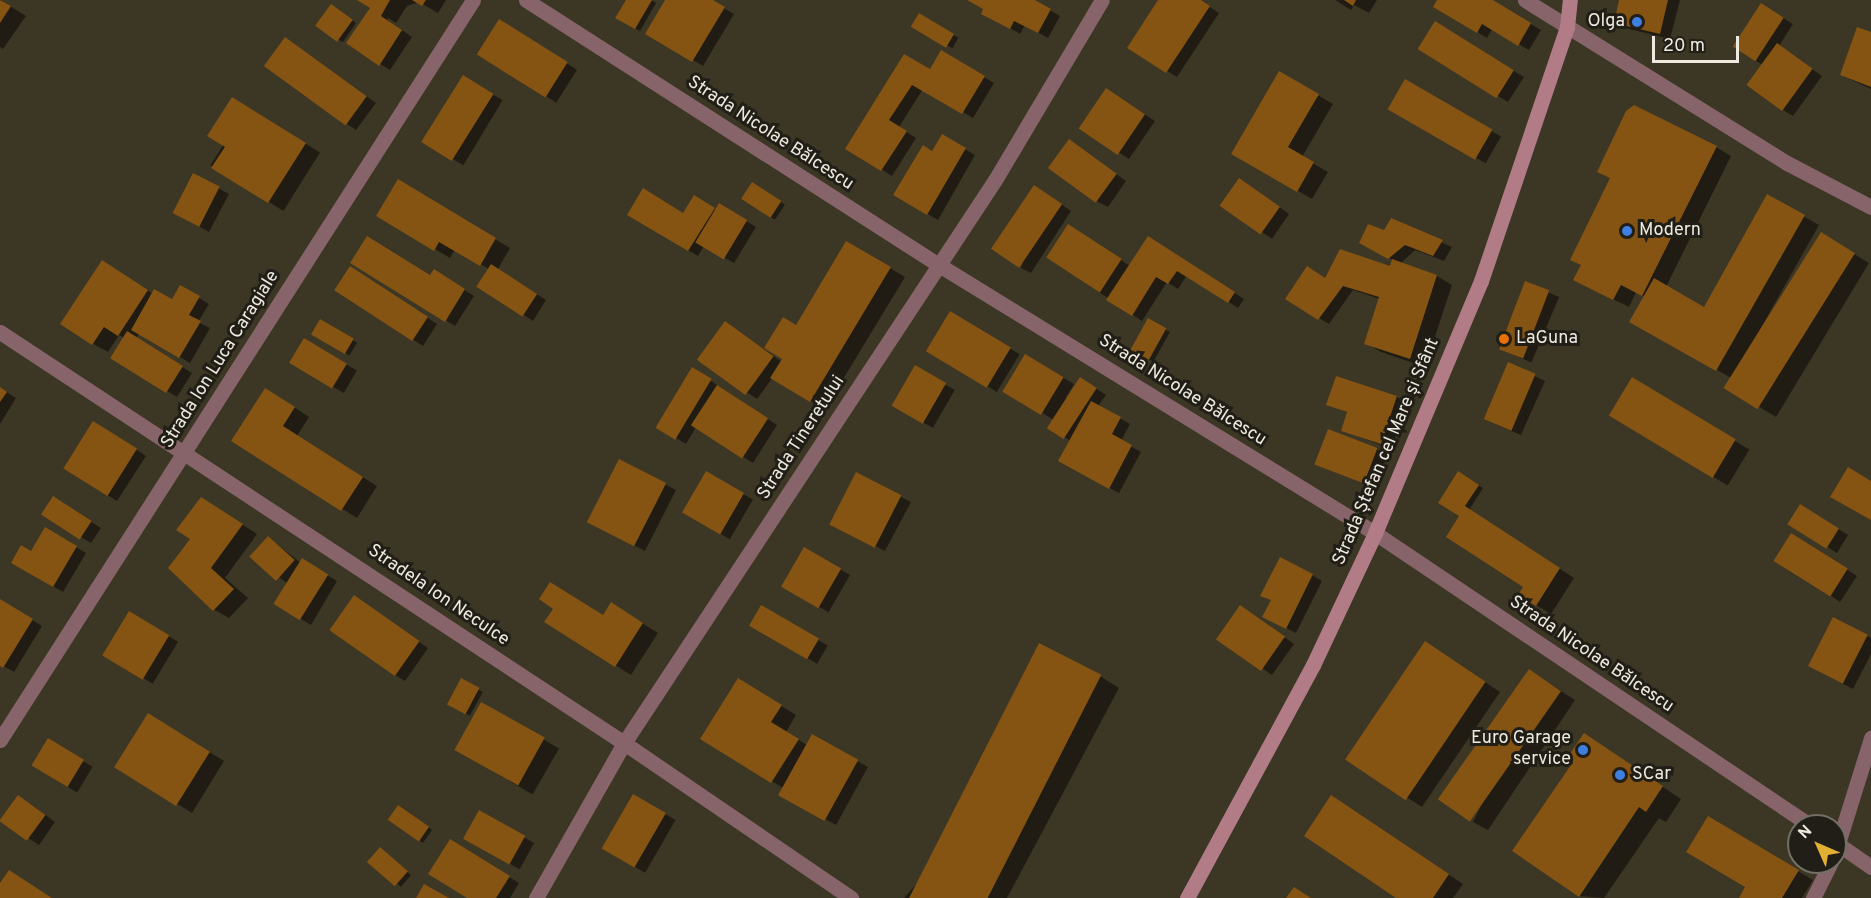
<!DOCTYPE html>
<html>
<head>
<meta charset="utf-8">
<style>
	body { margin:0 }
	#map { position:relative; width:1871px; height:898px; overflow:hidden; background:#3c3624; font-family:Overpass,sans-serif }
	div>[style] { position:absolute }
	.shadow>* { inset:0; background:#0007; transform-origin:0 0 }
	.building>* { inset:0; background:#855312; transform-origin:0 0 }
	.minor>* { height:15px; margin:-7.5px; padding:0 7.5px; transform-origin:7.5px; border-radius:7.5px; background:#86646a }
	.secondary>* { height:15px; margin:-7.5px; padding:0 7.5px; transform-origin:7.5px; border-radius:7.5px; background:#b27c87 }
	.dots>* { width:16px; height:16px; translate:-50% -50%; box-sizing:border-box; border:3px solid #201e16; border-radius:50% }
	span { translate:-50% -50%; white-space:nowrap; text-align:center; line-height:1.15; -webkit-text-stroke:6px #201e16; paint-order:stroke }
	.poi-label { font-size:18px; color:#eeeadf }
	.right { translate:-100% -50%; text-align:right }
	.left { translate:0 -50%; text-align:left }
	.street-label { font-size:18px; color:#eeeadf }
	.north { position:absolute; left:1787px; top:814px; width:60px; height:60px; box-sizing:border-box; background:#201e16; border:2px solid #727066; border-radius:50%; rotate:315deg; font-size:16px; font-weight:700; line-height:24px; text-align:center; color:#eeeadf }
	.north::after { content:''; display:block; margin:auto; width:21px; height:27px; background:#e1af34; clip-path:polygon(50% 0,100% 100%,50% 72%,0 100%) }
	.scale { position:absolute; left:1652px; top:36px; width:87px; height:27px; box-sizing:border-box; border:3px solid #eeeadf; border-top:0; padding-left:8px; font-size:18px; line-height:21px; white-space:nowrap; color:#eeeadf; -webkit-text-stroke:4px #201e16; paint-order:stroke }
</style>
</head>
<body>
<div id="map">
	<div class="shadow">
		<i style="clip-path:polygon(0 0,26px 16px,3px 49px,0 47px)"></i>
		<i style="clip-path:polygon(360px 0,446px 0,438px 13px,419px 2px,407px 6px,396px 23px,388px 18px,387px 20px,412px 37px,390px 70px,380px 64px,372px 8px)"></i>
		<i style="clip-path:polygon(627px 0,651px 0,656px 3px,640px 31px,617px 17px)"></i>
		<i style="clip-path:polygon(667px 0,710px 0,734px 14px,703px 66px,647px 33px)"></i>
		<i style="clip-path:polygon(969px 0,1032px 0,1060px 16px,1048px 38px,1025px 25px,1020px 34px,983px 13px,985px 8px)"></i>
		<i style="clip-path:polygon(1160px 0,1199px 0,1219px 13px,1177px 77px,1129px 47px)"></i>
		<i style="clip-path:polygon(1335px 0,1377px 0,1369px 13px,1354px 5px,1351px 10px)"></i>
		<i style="clip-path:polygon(1439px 0,1490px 0,1541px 30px,1529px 50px,1492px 29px,1487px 38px,1435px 6px)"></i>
		<i style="clip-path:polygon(1621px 0,1680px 0,1670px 39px,1625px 28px,1615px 22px)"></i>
		<i style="clip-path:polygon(336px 9px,356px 23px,343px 42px,339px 40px)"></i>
		<i style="clip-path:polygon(1772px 11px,1793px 24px,1779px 46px,1822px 76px,1793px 116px,1783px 110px,1763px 65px,1756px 61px)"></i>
		<i style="left:919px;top:16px;width:45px;height:12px;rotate:29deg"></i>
		<i style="left:499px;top:21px;width:92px;height:39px;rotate:32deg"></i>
		<i style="clip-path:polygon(1435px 23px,1524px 77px,1508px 102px,1498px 96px)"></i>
		<i style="clip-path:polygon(1871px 34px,1871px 89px,1841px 75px)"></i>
		<i style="clip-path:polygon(295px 45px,376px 103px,356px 130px,347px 124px)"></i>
		<i style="clip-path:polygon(941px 52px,994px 83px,973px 118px,923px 89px,899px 127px,916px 138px,892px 176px,847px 148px,905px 56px,930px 71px)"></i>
		<i style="clip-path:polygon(1279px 73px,1333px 104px,1302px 157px,1328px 172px,1312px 199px,1233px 153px)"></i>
		<i style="left:464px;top:77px;width:45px;height:76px;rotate:31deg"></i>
		<i style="left:1405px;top:81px;width:111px;height:31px;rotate:30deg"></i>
		<i style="clip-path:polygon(1116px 96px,1155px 121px,1129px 159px,1081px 128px)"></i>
		<i style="left:247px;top:107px;width:86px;height:69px;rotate:32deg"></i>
		<i style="clip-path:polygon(943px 136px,975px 155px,938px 220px,895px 195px,933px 153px)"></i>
		<i style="clip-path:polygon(1079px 147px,1126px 181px,1108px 207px,1098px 202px)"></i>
		<i style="clip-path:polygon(1716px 147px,1731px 156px,1666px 287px,1705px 309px,1768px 196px,1819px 225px,1749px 349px,1751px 350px,1836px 243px,1869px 263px,1776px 417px,1728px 388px,1733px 379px,1631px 321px,1645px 297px,1636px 292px,1629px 307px,1590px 288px)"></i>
		<i style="clip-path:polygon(194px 175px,229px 194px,209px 232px,184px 218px)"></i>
		<i style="clip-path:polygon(398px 181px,510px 248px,498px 269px,546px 300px,533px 321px,478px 286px,489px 269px,455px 249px,450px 258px,378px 215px)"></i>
		<i style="left:753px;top:184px;width:38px;height:18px;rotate:33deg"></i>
		<i style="clip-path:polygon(1249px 185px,1289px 214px,1272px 239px,1222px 204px)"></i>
		<i style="clip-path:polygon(1045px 193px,1071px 211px,1031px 273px,1021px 268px)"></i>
		<i style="clip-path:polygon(695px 197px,717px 210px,720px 205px,756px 227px,734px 263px,704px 246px,698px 256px,629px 214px,684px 215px)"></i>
		<i style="clip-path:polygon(1392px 220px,1452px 247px,1444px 261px,1415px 250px,1400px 264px,1437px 276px,1452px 285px,1425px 367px,1381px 352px,1366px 343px,1380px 299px,1353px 290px,1329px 324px,1287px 299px,1326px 279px,1391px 267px,1393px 260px,1361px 242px,1385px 232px)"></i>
		<i style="clip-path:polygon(1079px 232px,1130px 266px,1158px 244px,1244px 299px,1238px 308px,1187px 275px,1178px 289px,1167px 282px,1142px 321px,1099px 292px)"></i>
		<i style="clip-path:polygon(847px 243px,905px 277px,825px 409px,773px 377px,757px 399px,699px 360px,735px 329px,782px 362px,797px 327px)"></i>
		<i style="clip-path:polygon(352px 263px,431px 277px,434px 271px,474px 296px,455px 326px)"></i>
		<i style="clip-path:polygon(118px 271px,153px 294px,173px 301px,181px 287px,209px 304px,198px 322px,210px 328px,190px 363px,140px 333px,136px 338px,192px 373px,177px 397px,112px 357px,124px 338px,119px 335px,108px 352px,93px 344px)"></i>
		<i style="clip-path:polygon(360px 273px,437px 324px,423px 346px,336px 290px)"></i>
		<i style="left:1526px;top:283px;width:36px;height:71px;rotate:23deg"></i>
		<i style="left:951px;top:313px;width:80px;height:44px;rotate:31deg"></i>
		<i style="left:1148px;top:320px;width:25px;height:34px;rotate:29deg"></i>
		<i style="left:321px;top:321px;width:42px;height:15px;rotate:31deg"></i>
		<i style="left:304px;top:340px;width:61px;height:26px;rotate:30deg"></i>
		<i style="clip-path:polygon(1026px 356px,1074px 384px,1066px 397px,1068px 399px,1091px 385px,1106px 395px,1098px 406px,1130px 424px,1121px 441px,1141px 452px,1119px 493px,1060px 461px,1071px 441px,1049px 428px,1054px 420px,1006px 392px)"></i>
		<i style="clip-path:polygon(1509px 364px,1545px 381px,1521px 435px,1495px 424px)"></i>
		<i style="left:915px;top:367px;width:46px;height:44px;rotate:30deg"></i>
		<i style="clip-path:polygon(693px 369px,777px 425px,753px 463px,696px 427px,686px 444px,658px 427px)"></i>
		<i style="left:1632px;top:379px;width:137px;height:42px;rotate:31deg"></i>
		<i style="clip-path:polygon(0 388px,16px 398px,0 424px)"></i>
		<i style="clip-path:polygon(1397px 397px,1407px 403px,1391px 449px,1342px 430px,1348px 413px,1328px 404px)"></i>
		<i style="clip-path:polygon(280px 398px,309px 417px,297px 436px,377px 486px,357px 518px,233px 441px)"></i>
		<i style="clip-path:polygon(103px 428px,146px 456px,117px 501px,64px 468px)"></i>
		<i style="clip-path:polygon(1377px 449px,1387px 455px,1374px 488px,1316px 464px)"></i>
		<i style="clip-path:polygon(620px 461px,676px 490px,645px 551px,599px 527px)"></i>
		<i style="left:707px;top:473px;width:53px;height:46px;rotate:30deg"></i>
		<i style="clip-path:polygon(1459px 473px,1483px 488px,1469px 510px,1574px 578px,1551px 614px,1536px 605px,1525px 586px,1461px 516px)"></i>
		<i style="clip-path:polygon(856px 474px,911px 502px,885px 551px,839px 527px)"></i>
		<i style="clip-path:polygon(63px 504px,101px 528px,91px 543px,81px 537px)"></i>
		<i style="clip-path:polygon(216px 508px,257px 534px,225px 578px,248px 598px,229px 618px,213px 609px,193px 539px)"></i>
		<i style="clip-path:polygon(1810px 511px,1848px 535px,1837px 553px,1789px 523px)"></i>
		<i style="clip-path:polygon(45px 529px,86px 553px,63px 592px,13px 562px,31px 553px)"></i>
		<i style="clip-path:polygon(269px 538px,301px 563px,302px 560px,337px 581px,311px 625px,276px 604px,288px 584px,253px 557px)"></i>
		<i style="clip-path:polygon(1801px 540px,1857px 576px,1840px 602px,1831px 596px)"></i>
		<i style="left:805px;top:549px;width:52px;height:43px;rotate:30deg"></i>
		<i style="clip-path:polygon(1312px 575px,1322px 581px,1296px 633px,1274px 622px)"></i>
		<i style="clip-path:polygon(0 600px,42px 626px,14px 672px,0 664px)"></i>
		<i style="clip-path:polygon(364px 603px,428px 648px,405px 681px,395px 675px)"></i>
		<i style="left:761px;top:607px;width:77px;height:21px;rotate:30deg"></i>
		<i style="left:130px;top:613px;width:56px;height:49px;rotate:31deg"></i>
		<i style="clip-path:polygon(626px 613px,658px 633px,631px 675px,546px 622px)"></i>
		<i style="clip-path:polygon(1250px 613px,1294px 644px,1272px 675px,1218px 638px)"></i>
		<i style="clip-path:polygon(1834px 619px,1871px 638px,1871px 654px,1853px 689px,1820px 672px)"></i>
		<i style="clip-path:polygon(1440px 652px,1500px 692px,1422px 807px,1347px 759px)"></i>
		<i style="clip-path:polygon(1100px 676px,1119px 688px,1007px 898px,904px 898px)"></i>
		<i style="left:461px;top:680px;width:25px;height:27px;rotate:29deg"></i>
		<i style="clip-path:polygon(1544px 680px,1575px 700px,1488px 830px,1473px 822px)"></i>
		<i style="clip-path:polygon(754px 689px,796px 715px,786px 732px,807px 745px,812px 736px,868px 767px,836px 825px,780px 794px,783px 788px,702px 738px)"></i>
		<i style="left:482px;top:704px;width:89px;height:53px;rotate:30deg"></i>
		<i style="clip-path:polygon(164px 724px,224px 761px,192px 813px,117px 767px)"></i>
		<i style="clip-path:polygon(1585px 735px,1681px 799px,1666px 822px,1659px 818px,1604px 898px,1579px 896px,1575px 762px)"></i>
		<i style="left:48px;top:740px;width:52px;height:30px;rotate:31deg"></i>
		<i style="left:634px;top:796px;width:48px;height:61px;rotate:30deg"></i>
		<i style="clip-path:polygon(1332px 797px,1463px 884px,1453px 898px,1398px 898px)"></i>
		<i style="clip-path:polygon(29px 803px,55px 822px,39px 845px,2px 821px)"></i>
		<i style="clip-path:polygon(403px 809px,432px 830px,423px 843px,419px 840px)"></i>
		<i style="left:480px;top:813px;width:62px;height:30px;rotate:29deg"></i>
		<i style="clip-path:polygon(1708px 818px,1813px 880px,1802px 898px,1741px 898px,1747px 887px)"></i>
		<i style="clip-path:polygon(450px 841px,519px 883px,510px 898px,470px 898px)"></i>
		<i style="clip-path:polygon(384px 852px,411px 875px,401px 887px,369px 862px)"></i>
	</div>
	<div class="building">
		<i style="clip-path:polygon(0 0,11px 6px,0 23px)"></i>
		<i style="clip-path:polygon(357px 0,390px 0,381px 16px,402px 30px,379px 66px,346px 43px,370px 8px)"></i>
		<i style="clip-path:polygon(412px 0,426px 0,422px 6px)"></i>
		<i style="clip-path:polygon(626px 0,652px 0,635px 29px,615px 18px)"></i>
		<i style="clip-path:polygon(665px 0,713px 0,725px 7px,692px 62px,645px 34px)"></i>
		<i style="clip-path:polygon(967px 0,1035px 0,1051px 9px,1038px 33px,1014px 21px,1010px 29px,981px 14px,983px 9px)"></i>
		<i style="clip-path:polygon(1158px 0,1201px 0,1210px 6px,1166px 73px,1127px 48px)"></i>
		<i style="clip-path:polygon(1344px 0,1356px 0,1353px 6px)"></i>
		<i style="clip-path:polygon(1437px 0,1493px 0,1531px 23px,1518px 46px,1482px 24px,1477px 33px,1433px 7px)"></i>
		<i style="clip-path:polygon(1619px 0,1668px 0,1660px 34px,1614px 23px)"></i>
		<i style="left:1761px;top:3px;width:27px;height:52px;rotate:33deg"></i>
		<i style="left:331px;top:4px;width:27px;height:27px;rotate:36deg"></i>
		<i style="left:919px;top:13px;width:41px;height:16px;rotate:31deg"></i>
		<i style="left:499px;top:19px;width:81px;height:42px;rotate:32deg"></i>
		<i style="left:1435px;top:21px;width:93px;height:33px;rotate:32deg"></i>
		<i style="clip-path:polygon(1857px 27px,1871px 32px,1871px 87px,1840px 75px)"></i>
		<i style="left:285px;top:37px;width:101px;height:36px;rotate:36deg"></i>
		<i style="left:1777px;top:43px;width:44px;height:52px;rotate:36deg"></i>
		<i style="clip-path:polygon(941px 50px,985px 76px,962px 114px,912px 85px,889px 120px,907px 131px,881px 171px,845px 149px,904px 54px,930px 69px)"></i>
		<i style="clip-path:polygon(1279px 71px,1319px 94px,1288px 147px,1314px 162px,1297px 192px,1231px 154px)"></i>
		<i style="left:463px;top:75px;width:36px;height:79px;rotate:32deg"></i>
		<i style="left:1405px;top:79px;width:101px;height:35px;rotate:30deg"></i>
		<i style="left:1106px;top:88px;width:47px;height:49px;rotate:34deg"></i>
		<i style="clip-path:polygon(232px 97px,306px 143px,268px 203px,211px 168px,225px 147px,207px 136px)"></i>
		<i style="clip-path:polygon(1634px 105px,1717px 146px,1642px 296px,1621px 285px,1613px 300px,1573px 280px,1581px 265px,1570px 260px,1610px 178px,1597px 172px,1626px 111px)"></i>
		<i style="clip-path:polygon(942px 134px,966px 148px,927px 215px,893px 195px,923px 145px,932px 151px)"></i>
		<i style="left:1069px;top:139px;width:59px;height:36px;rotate:36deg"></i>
		<i style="left:193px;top:173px;width:30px;height:45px;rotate:27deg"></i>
		<i style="left:1239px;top:178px;width:50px;height:34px;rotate:35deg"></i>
		<i style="clip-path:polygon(398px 179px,496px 238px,480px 266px,439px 242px,434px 251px,376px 216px)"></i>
		<i style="left:752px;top:182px;width:35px;height:20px;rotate:33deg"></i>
		<i style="left:1034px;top:185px;width:34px;height:77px;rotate:34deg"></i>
		<i style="clip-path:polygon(643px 188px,683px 213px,694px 195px,715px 208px,688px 251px,627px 215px)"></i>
		<i style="clip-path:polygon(1767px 194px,1805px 215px,1716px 371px,1629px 322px,1654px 278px,1704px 307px)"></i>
		<i style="left:719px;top:203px;width:33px;height:46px;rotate:31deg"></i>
		<i style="clip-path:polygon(1391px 218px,1443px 240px,1433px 256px,1405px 245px,1388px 259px,1359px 243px,1368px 224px,1384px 230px)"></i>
		<i style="left:1068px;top:224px;width:64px;height:40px;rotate:33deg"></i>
		<i style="left:1821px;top:232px;width:40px;height:184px;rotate:32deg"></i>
		<i style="clip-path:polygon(367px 236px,430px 275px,434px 269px,465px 289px,445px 322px,350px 263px)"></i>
		<i style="clip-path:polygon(1148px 236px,1235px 292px,1228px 303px,1177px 271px,1168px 284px,1156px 277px,1132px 316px,1106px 300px)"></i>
		<i style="clip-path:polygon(846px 241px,891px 267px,810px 402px,770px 378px,782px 359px,764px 348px,783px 317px,796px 325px)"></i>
		<i style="clip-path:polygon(1340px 249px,1390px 266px,1392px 259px,1437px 275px,1410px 359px,1364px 344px,1379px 297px,1343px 286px,1318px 320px,1285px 299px,1307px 266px,1325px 278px)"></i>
		<i style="clip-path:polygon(102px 260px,148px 290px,118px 336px,104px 327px,92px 345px,60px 324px)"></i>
		<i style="left:491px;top:264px;width:55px;height:27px;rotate:33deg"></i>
		<i style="left:350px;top:266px;width:93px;height:29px;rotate:33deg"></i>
		<i style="left:1525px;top:281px;width:26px;height:73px;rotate:21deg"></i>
		<i style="clip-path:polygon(180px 285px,200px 296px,189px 315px,201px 321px,179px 358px,131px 330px,154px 289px,172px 299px)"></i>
		<i style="left:950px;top:311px;width:71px;height:47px;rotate:31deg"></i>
		<i style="left:1148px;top:318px;width:21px;height:36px;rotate:29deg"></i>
		<i style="left:320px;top:319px;width:39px;height:18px;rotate:30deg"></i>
		<i style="left:725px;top:321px;width:60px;height:48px;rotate:36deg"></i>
		<i style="left:127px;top:331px;width:66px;height:32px;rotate:32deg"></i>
		<i style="left:304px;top:338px;width:50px;height:29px;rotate:31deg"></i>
		<i style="left:1025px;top:354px;width:45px;height:44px;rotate:31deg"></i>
		<i style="left:1508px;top:362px;width:30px;height:62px;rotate:23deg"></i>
		<i style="left:915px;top:365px;width:36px;height:47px;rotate:30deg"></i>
		<i style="left:692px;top:367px;width:23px;height:71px;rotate:31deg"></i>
		<i style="clip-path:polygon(1336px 376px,1397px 396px,1381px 444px,1341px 431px,1347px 412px,1326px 405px)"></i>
		<i style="left:1080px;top:377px;width:20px;height:61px;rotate:33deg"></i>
		<i style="left:1632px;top:377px;width:121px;height:45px;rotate:31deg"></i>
		<i style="left:717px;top:385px;width:61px;height:48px;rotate:33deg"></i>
		<i style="clip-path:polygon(0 387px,7px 392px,0 402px)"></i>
		<i style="clip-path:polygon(265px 388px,295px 407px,283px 426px,363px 477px,341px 511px,231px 441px)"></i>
		<i style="clip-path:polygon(1091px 401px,1121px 417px,1112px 434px,1132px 445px,1109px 489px,1058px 461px)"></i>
		<i style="left:93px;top:421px;width:52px;height:56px;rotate:32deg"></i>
		<i style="left:1328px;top:429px;width:53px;height:38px;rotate:21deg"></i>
		<i style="left:619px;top:459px;width:53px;height:71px;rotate:27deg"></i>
		<i style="clip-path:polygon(1848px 467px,1871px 481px,1871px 520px,1830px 497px)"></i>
		<i style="left:706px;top:471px;width:44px;height:48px;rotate:30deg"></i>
		<i style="clip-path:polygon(1458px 471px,1479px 485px,1465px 506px,1560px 568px,1536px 606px,1518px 595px,1523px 587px,1446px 537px,1459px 516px,1438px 503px)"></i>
		<i style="left:856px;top:472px;width:51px;height:59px;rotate:27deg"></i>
		<i style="left:53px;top:496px;width:46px;height:22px;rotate:33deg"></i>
		<i style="clip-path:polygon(201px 497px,243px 524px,211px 568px,234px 589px,213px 611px,168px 568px,190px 539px,176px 530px)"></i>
		<i style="left:1800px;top:504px;width:46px;height:24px;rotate:32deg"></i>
		<i style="clip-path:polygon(45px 527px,77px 546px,53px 587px,11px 563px,21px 545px,31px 551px)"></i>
		<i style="left:1791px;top:533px;width:67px;height:33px;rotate:32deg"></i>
		<i style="left:268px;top:536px;width:36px;height:28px;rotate:42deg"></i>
		<i style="left:804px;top:547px;width:43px;height:46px;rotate:30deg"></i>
		<i style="clip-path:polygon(1280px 557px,1313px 574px,1286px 629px,1262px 617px,1271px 600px,1260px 596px)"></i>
		<i style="left:302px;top:558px;width:31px;height:54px;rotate:32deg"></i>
		<i style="clip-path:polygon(550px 582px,603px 615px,611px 602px,643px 623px,615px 667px,544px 622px,553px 609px,539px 599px)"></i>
		<i style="left:354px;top:595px;width:80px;height:43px;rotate:35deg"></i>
		<i style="clip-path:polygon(0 599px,33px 619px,3px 668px,0 666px)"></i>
		<i style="left:761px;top:605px;width:67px;height:24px;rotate:30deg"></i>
		<i style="left:1240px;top:605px;width:55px;height:42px;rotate:35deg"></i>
		<i style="left:129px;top:611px;width:47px;height:52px;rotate:31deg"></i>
		<i style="left:1833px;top:617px;width:39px;height:55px;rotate:27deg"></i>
		<i style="left:1425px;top:641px;width:73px;height:143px;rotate:34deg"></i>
		<i style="left:1039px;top:643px;width:70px;height:289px;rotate:27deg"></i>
		<i style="left:1529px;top:669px;width:39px;height:159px;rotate:35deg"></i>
		<i style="left:461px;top:678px;width:21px;height:30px;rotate:28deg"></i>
		<i style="clip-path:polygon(738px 678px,782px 705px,771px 722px,799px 739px,771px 783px,700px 739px)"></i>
		<i style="left:481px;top:702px;width:73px;height:55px;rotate:29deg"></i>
		<i style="left:148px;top:713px;width:73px;height:64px;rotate:32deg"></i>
		<i style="clip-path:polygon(1584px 733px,1663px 786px,1646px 812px,1639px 807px,1579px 897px,1512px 851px,1573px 762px,1567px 758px)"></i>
		<i style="left:812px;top:734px;width:53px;height:70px;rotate:29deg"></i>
		<i style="left:48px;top:738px;width:42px;height:32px;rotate:31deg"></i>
		<i style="left:633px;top:794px;width:38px;height:63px;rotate:30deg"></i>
		<i style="left:18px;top:795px;width:34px;height:32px;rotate:36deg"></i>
		<i style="clip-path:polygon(1331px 795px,1449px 874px,1433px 898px,1396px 898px,1304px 836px)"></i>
		<i style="left:398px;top:805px;width:38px;height:18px;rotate:35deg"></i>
		<i style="left:479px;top:810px;width:53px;height:33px;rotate:29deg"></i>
		<i style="clip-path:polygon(1708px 816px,1799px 870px,1782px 898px,1739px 898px,1745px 887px,1686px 852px)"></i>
		<i style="clip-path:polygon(450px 839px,510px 876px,496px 898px,467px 898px,428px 874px)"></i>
		<i style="left:380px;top:847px;width:37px;height:20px;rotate:41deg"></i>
		<i style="clip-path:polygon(9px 870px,52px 898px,0 898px,0 883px)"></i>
		<i style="clip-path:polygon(424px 884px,449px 898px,416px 898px)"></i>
		<i style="clip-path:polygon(1294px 887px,1311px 898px,1286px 898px)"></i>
	</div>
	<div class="minor">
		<i style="left:526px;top:0;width:491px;rotate:32.7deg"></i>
		<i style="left:939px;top:265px;width:512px;rotate:31.58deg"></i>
		<i style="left:1375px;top:533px;width:525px;rotate:33.9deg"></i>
		<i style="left:1525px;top:0;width:309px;rotate:31.9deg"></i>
		<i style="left:1787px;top:163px;width:95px;rotate:27.6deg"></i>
		<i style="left:0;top:332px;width:747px;rotate:33.37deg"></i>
		<i style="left:624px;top:743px;width:275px;rotate:34.3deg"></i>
		<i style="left:0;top:740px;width:878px;rotate:-57.41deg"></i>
		<i style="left:1835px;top:842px;width:44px;rotate:34.8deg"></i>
		<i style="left:1835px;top:853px;width:121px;rotate:-72.6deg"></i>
		<i style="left:536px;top:898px;width:178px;rotate:-60.4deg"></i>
		<i style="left:624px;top:743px;width:674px;rotate:-56.62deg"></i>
		<i style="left:995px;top:180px;width:209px;rotate:-59.3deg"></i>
		<i style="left:1813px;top:898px;width:40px;rotate:-63.4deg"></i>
	</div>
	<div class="secondary">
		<i style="left:1187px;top:898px;width:265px;rotate:-61.6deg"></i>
		<i style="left:1313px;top:665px;width:146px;rotate:-64.8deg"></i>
		<i style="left:1375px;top:533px;width:273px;rotate:-67.2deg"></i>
		<i style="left:1481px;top:281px;width:268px;rotate:-71.3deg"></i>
		<i style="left:1567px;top:27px;width:27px;rotate:-84deg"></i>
	</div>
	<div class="dots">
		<i style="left:1637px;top:22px;background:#3f7fe0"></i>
		<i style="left:1627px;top:231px;background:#3f7fe0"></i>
		<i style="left:1504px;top:339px;background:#e8710a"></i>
		<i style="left:1583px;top:750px;background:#3f7fe0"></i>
		<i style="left:1620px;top:775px;background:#3f7fe0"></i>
	</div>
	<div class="poi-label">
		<span class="right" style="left:1625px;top:22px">Olga</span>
		<span class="left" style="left:1639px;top:231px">Modern</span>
		<span class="left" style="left:1516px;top:339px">LaGuna</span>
		<span class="right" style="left:1571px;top:750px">Euro Garage<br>service</span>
		<span class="left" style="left:1632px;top:775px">SCar</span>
	</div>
	<div class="street-label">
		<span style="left:770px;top:134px;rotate:33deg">Strada Nicolae Bălcescu</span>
		<span style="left:221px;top:360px;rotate:-58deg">Strada Ion Luca Caragiale</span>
		<span style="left:1182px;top:391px;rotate:32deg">Strada Nicolae Bălcescu</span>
		<span style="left:802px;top:438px;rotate:-57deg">Strada Tineretului</span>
		<span style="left:1387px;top:452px;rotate:-67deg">Strada Ștefan cel Mare și Sfânt</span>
		<span style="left:438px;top:596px;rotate:34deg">Stradela Ion Neculce</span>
		<span style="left:1591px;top:655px;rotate:34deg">Strada Nicolae Bălcescu</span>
	</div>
	<div class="north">N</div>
	<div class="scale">20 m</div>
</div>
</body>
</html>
